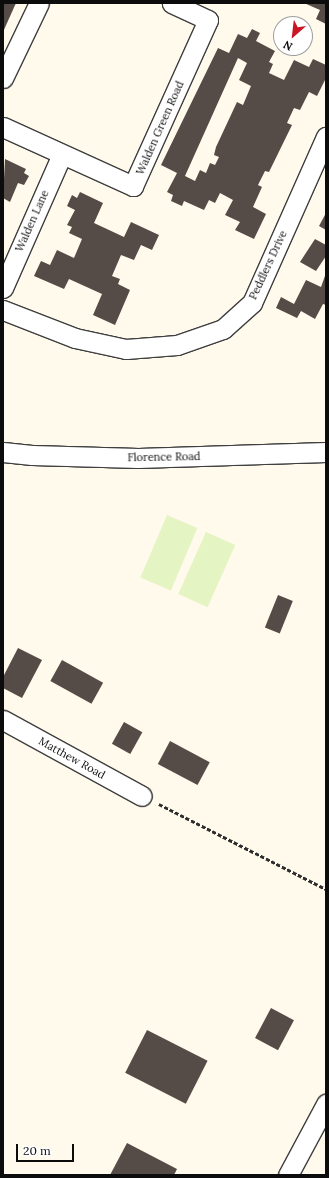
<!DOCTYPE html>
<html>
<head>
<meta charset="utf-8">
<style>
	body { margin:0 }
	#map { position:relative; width:329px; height:1178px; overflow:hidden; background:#fffaeb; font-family:Lora,serif }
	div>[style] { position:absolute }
	.pitch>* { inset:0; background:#e5f4c3; transform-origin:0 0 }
	.building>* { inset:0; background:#564c47; transform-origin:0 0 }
	.path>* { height:2.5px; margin-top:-1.25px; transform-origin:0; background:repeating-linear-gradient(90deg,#2e2e2e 0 4px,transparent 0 6px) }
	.roads { filter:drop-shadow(1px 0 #3f3f3f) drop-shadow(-1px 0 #3f3f3f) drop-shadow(0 1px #3f3f3f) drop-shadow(0 -1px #3f3f3f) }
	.minor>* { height:19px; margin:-9.5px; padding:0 9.5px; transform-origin:9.5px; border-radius:9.5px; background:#fff }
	span { translate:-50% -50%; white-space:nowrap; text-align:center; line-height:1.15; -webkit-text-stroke:4px #fff; paint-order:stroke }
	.street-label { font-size:11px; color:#0c0c0c }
	.frame { position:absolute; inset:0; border:4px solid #0c0c0c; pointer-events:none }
	.north { position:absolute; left:273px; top:16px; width:40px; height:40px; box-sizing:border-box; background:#fff; border:1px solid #9e9e9e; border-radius:50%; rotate:208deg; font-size:11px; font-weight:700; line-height:16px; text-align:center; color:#0c0c0c }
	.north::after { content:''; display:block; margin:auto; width:14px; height:18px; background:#cb1525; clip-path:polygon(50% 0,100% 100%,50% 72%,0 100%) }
	.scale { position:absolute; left:16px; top:1144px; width:58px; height:18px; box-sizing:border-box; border:2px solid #0c0c0c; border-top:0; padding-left:5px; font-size:12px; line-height:14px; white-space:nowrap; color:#0c0c0c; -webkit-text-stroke:3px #fff; paint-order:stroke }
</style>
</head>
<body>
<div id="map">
	<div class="pitch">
		<i style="left:167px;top:515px;width:33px;height:68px;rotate:23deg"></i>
		<i style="left:206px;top:532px;width:32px;height:68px;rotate:24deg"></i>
	</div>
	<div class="building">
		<i style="clip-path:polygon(3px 3px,16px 3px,3px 32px)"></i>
		<i style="clip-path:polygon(304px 3px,326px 3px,326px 24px,316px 19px,320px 10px)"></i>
		<i style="clip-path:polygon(evenodd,252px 29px,260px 33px,256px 41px,275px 51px,269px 62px,273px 64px,269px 73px,284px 80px,294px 60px,309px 67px,313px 59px,326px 65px,326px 78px,317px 96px,309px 92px,300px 110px,294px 108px,287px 123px,292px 125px,269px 172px,265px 171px,258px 185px,262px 187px,253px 207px,266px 214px,254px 239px,235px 230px,240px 222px,225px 215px,233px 200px,220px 193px,215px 203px,209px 200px,204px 210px,184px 201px,182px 206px,171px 201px,173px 195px,167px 192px,177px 173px,161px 165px,218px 48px,229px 53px,238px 34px,247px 38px,252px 29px,238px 58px,247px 63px,239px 80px,251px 86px,243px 105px,237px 102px,216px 147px,214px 155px,219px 157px,215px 165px,210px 163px,206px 173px,200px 170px,195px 181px,185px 176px,238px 58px)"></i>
		<i style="clip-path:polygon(5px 159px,26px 169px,24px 173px,29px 176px,24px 185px,18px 183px,10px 202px,3px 198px)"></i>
		<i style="clip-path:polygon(80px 192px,103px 203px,94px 223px,124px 237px,131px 222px,159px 235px,152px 250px,141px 245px,134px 260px,121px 255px,112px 276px,120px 279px,118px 284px,130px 290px,115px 325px,93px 315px,102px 294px,69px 279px,64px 289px,34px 276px,41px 261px,50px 265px,57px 250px,74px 258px,82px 239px,69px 233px,72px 227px,67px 225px,75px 210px,67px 206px,72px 195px,77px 198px)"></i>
		<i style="clip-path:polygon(326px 213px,326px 230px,319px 226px)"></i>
		<i style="clip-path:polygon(315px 239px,326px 245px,326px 256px,316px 271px,300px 262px)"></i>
		<i style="clip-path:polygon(326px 273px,326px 305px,323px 304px,315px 319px,301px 311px,297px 318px,276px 308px,281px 297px,294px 304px,306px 280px,321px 287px)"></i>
		<i style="left:278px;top:595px;width:16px;height:35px;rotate:22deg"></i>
		<i style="clip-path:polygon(18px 648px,42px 660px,22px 698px,3px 688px,3px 677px)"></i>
		<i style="left:62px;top:660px;width:47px;height:24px;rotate:29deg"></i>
		<i style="left:124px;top:722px;width:21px;height:25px;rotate:29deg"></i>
		<i style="left:170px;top:741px;width:45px;height:26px;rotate:28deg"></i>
		<i style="left:271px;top:1008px;width:26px;height:34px;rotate:28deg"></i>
		<i style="left:147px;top:1030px;width:68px;height:48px;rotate:27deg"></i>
		<i style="clip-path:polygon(127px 1143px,177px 1169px,174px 1175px,110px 1175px)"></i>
	</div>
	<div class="path">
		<i style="left:159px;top:804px;width:187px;rotate:27deg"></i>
	</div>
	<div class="roads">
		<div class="minor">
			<i style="left:3px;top:78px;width:83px;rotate:-64.4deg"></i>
			<i style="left:3px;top:127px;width:143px;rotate:24.4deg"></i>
			<i style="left:133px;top:186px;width:182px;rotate:-65.7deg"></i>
			<i style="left:208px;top:20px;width:40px;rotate:-155deg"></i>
			<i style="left:3px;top:288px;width:146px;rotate:-66.2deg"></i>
			<i style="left:3px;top:310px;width:77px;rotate:21.3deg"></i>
			<i style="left:75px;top:338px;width:52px;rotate:12.2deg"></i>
			<i style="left:126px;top:349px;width:51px;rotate:-4.5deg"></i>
			<i style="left:177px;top:345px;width:49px;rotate:-19.2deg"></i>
			<i style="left:223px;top:329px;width:39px;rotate:-42deg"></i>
			<i style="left:252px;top:303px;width:182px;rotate:-66deg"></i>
			<i style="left:3px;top:452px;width:29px;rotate:6deg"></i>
			<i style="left:32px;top:455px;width:106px;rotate:1.6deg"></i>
			<i style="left:138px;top:458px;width:188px;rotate:-1.8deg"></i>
			<i style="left:3px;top:720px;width:158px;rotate:28.7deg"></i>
			<i style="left:288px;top:1175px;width:81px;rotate:-61.8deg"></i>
		</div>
	</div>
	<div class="street-label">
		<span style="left:160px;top:128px;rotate:-66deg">Walden Green Road</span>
		<span style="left:32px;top:221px;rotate:-66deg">Walden Lane</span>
		<span style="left:268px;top:265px;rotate:-65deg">Peddlers Drive</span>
		<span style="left:164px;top:457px;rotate:-1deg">Florence Road</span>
		<span style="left:72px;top:758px;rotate:29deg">Matthew Road</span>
	</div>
	<div class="frame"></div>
	<div class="north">N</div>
	<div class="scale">20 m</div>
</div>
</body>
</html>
